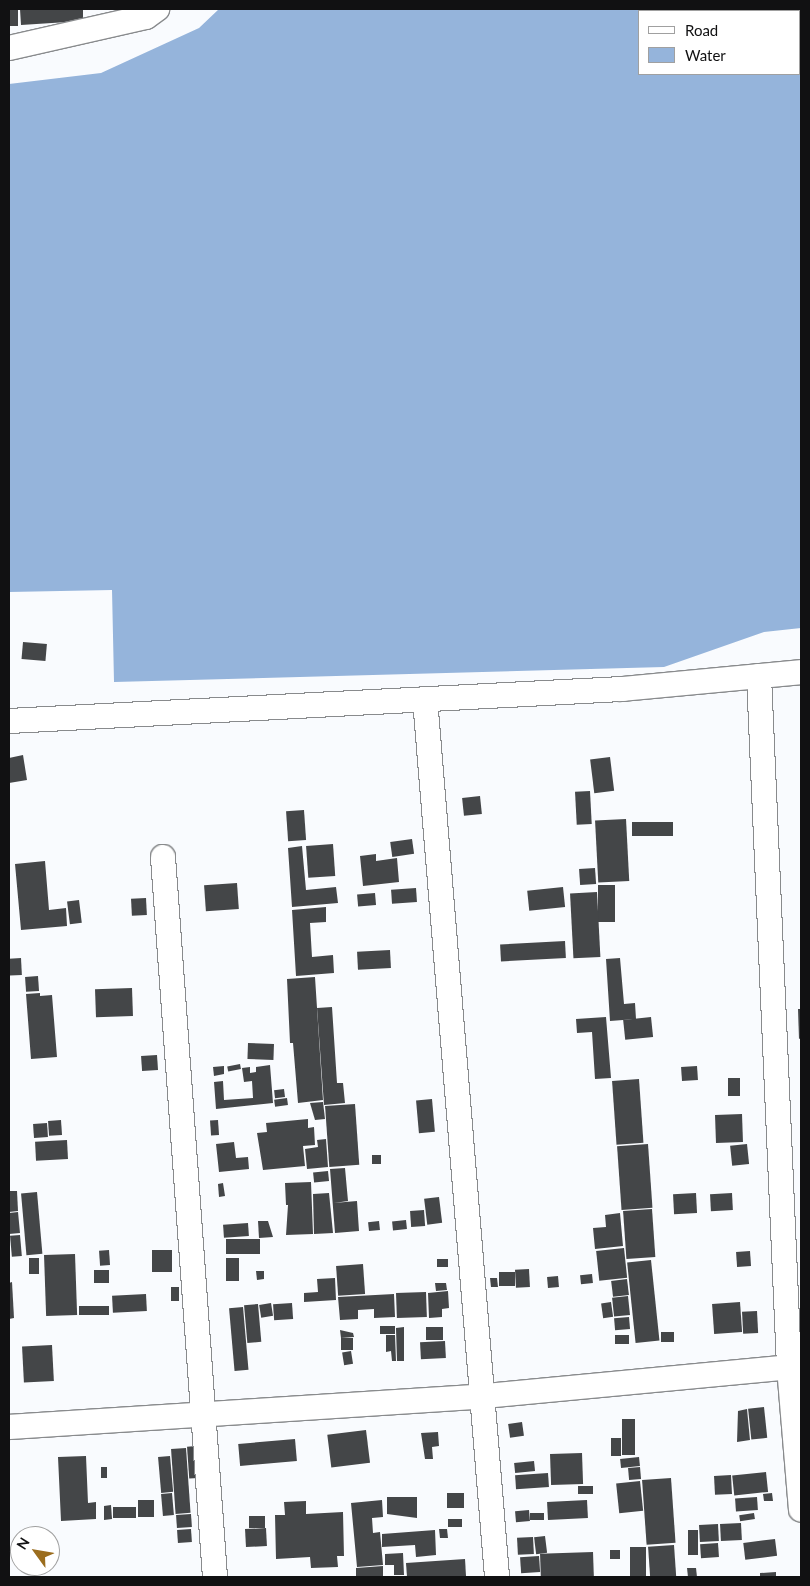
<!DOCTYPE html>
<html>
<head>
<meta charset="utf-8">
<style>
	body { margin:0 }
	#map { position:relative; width:810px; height:1586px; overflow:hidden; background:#f9fbfe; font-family:Lato,sans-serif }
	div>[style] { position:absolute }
	.water>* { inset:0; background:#95b4db }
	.building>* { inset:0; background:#444648; transform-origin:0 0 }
	.roads { filter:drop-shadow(1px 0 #898b8d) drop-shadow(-1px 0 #898b8d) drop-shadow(0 1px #898b8d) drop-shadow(0 -1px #898b8d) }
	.street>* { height:24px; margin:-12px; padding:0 12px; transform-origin:12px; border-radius:12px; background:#fff }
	span { translate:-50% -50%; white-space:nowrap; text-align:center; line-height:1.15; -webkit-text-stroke:5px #fff; paint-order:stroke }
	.frame { position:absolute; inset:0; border:10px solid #111112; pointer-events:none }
	.legend { position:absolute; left:638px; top:10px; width:162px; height:65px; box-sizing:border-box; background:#fff; border:1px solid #a0a0a0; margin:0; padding:6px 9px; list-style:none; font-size:15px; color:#111112 }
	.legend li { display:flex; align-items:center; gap:10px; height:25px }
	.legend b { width:25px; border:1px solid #a0a0a0 }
	.north { position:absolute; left:10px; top:1526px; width:50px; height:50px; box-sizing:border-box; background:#fff; border:1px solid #a0a0a0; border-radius:50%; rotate:302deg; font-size:14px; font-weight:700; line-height:20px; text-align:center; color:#111112 }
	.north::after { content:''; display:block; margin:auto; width:18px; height:22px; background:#9b6d1e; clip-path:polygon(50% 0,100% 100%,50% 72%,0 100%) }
</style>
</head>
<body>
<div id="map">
	<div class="water">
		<i style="clip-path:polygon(evenodd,219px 9px,801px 9px,801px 628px,764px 632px,664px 667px,114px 682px,112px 590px,9px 592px,9px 84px,101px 73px,199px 28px,219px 9px,639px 11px,799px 11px,799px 74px,639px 74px,639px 11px)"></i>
	</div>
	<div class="building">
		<i style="left:9px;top:9px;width:9px;height:17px"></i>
		<i style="clip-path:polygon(20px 9px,83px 9px,83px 21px,21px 25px)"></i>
		<i style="left:23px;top:642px;width:24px;height:17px;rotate:5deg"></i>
		<i style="clip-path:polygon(23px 755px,27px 780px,9px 783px,9px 758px)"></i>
		<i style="left:610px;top:757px;width:34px;height:20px;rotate:83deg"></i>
		<i style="left:590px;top:791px;width:33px;height:15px;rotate:87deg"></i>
		<i style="left:480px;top:796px;width:18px;height:18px;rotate:84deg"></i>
		<i style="left:304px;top:810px;width:30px;height:18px;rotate:86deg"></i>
		<i style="left:626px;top:819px;width:62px;height:31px;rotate:87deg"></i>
		<i style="left:632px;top:822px;width:41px;height:14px"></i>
		<i style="left:412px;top:839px;width:15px;height:22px;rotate:82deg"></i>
		<i style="left:333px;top:844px;width:32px;height:27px;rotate:86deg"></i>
		<i style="clip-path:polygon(302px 846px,306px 890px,336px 887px,338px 903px,292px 907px,288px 848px)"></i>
		<i style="clip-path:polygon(376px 854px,376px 861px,397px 858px,399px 882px,363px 886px,360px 856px)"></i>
		<i style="clip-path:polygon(45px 861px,49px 910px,66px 908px,67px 926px,21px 930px,15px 864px)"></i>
		<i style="left:595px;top:868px;width:16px;height:16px;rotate:86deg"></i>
		<i style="left:237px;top:883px;width:26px;height:33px;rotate:86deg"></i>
		<i style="left:598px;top:885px;width:17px;height:37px"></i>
		<i style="left:563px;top:887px;width:20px;height:36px;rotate:84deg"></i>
		<i style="left:416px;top:888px;width:14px;height:25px;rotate:86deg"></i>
		<i style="left:597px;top:892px;width:65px;height:27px;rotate:87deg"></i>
		<i style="left:375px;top:893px;width:12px;height:18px;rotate:85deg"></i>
		<i style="left:146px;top:898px;width:17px;height:15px;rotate:87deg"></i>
		<i style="left:79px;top:900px;width:23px;height:12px;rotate:83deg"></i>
		<i style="clip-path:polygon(326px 907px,326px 922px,310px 923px,312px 957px,333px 955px,334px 973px,296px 976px,292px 910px)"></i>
		<i style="left:565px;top:941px;width:17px;height:65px;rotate:87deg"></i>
		<i style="left:390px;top:950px;width:18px;height:33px;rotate:87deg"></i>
		<i style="left:21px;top:958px;width:17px;height:12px;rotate:87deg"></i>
		<i style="clip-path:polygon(620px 958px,624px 1004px,635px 1003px,636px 1019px,610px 1021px,606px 959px)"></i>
		<i style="left:38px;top:976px;width:15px;height:13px;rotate:86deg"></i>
		<i style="clip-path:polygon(315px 977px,323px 1100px,298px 1103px,293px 1043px,290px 1043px,287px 979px)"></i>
		<i style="left:132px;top:988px;width:28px;height:37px;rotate:88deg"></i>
		<i style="clip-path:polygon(40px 993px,40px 996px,52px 995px,57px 1057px,31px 1059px,26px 994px)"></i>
		<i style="clip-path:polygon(332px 1007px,337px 1083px,343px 1083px,345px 1103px,324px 1105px,317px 1008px)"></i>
		<i style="clip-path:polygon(798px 1009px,801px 1009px,801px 1038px,799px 1039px)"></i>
		<i style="clip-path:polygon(606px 1017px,611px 1078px,595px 1079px,592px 1032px,577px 1033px,576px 1019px)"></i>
		<i style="left:651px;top:1017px;width:20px;height:28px;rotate:84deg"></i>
		<i style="left:248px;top:1043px;width:26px;height:16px;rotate:2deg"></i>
		<i style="left:157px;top:1055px;width:15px;height:16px;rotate:86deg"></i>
		<i style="left:240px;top:1064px;width:5px;height:13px;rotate:79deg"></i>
		<i style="clip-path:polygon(270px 1065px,273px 1103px,216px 1109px,214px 1082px,223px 1081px,224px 1100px,253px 1098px,252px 1081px,244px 1082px,242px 1068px,250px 1067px,250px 1073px,256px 1072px,256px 1067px)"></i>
		<i style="clip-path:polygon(224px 1066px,224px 1074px,214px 1076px,213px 1067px)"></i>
		<i style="left:697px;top:1066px;width:14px;height:16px;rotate:86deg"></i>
		<i style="left:728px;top:1078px;width:12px;height:18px"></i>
		<i style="left:639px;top:1079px;width:64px;height:27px;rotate:86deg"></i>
		<i style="left:284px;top:1089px;width:8px;height:10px;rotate:83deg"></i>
		<i style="left:287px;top:1098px;width:7px;height:13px;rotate:82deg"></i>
		<i style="left:432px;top:1099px;width:33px;height:16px;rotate:85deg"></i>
		<i style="clip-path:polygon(323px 1102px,325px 1119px,315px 1120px,310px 1103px)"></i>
		<i style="left:355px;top:1104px;width:61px;height:30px;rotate:86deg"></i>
		<i style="left:742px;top:1114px;width:28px;height:27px;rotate:88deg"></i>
		<i style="clip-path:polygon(308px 1119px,308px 1128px,314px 1127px,315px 1145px,303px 1146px,305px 1166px,263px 1170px,257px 1133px,267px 1132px,266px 1123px)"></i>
		<i style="left:61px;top:1120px;width:15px;height:13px;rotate:86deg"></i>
		<i style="left:218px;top:1120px;width:15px;height:8px;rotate:86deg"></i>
		<i style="left:47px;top:1123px;width:14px;height:14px;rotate:86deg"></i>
		<i style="clip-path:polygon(326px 1139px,328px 1167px,307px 1169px,305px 1149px,318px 1147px,317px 1140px)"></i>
		<i style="left:67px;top:1140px;width:19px;height:32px;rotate:87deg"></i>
		<i style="clip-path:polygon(234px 1142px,236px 1158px,248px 1157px,249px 1169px,219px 1172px,216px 1144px)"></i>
		<i style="left:648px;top:1144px;width:64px;height:31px;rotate:86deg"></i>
		<i style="left:747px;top:1144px;width:20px;height:17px;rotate:84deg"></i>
		<i style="left:381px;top:1155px;width:9px;height:9px;rotate:90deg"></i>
		<i style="clip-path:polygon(345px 1168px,348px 1201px,334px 1203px,357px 1201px,359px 1231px,335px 1233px,330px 1169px)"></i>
		<i style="left:328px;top:1171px;width:10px;height:15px;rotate:84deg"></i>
		<i style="clip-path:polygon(311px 1182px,313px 1234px,286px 1235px,288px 1205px,286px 1205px,285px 1183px)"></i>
		<i style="clip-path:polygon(223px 1183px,225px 1196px,219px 1197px,218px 1184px)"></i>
		<i style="clip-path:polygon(9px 1191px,17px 1191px,18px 1211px,9px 1212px)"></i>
		<i style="left:37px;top:1192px;width:62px;height:16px;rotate:85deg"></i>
		<i style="clip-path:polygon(329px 1193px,333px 1233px,314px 1234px,313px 1194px)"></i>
		<i style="left:696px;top:1193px;width:20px;height:23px;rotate:87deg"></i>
		<i style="left:732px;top:1193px;width:17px;height:22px;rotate:87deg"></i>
		<i style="left:439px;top:1197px;width:26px;height:15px;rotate:83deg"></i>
		<i style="left:652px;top:1209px;width:48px;height:29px;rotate:86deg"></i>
		<i style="left:424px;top:1210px;width:16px;height:14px;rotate:86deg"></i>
		<i style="clip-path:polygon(18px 1212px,20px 1233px,9px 1234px,9px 1213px)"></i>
		<i style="clip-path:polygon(620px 1213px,623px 1246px,595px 1249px,593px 1228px,606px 1227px,605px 1215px)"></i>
		<i style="left:406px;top:1220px;width:9px;height:14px;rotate:84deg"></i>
		<i style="clip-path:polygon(258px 1221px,268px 1221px,273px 1237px,259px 1238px)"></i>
		<i style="left:379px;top:1221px;width:9px;height:11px;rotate:84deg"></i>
		<i style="left:248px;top:1223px;width:13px;height:25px;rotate:86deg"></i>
		<i style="left:20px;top:1235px;width:21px;height:10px;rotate:85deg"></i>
		<i style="left:260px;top:1239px;width:15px;height:34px;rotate:90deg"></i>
		<i style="left:624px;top:1248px;width:30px;height:28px;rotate:84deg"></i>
		<i style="left:109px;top:1250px;width:15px;height:10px;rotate:86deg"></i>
		<i style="left:172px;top:1250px;width:22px;height:20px;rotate:90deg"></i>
		<i style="left:750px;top:1251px;width:15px;height:14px;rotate:86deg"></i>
		<i style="left:75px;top:1254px;width:61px;height:31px;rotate:88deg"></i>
		<i style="left:29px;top:1258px;width:10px;height:16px"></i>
		<i style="left:226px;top:1258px;width:13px;height:23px"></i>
		<i style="left:437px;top:1259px;width:11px;height:8px"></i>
		<i style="left:651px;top:1260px;width:81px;height:24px;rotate:84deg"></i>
		<i style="left:363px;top:1264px;width:30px;height:27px;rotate:86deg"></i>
		<i style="left:529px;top:1269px;width:18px;height:14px;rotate:87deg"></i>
		<i style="left:109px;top:1270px;width:13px;height:15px;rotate:90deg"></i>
		<i style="clip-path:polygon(256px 1271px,264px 1271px,264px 1279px,257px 1280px)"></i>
		<i style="left:515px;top:1272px;width:14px;height:16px;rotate:90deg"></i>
		<i style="left:592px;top:1274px;width:9px;height:12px;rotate:84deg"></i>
		<i style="left:558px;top:1276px;width:11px;height:11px;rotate:85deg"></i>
		<i style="clip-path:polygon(335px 1278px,336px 1300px,304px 1302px,304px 1293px,318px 1292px,317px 1279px)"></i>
		<i style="clip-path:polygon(490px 1278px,497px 1278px,498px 1287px,491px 1287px)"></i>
		<i style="left:627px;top:1279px;width:16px;height:16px;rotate:83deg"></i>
		<i style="clip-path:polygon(12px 1282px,14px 1318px,9px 1319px,9px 1283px)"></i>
		<i style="clip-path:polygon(435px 1283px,446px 1283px,447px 1290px,436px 1291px)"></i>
		<i style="left:171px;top:1287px;width:8px;height:14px"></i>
		<i style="clip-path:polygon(448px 1291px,449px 1308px,442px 1309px,442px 1317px,429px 1318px,428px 1293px)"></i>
		<i style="left:426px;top:1292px;width:25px;height:30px;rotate:88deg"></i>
		<i style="left:146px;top:1294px;width:17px;height:34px;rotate:87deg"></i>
		<i style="clip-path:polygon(394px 1294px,395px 1317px,374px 1318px,374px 1309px,358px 1310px,358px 1319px,340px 1320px,338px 1297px)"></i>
		<i style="left:628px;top:1296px;width:19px;height:16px;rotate:84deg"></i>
		<i style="left:611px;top:1302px;width:15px;height:10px;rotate:82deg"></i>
		<i style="left:740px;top:1302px;width:30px;height:28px;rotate:86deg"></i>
		<i style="left:271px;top:1303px;width:13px;height:12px;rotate:81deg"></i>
		<i style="left:292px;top:1303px;width:16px;height:19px;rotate:86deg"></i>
		<i style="left:258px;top:1304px;width:38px;height:14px;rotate:85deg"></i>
		<i style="left:109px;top:1306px;width:9px;height:30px;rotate:90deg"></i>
		<i style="left:243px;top:1307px;width:63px;height:14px;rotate:85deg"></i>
		<i style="left:757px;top:1311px;width:22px;height:15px;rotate:87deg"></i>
		<i style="left:629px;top:1317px;width:12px;height:15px;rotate:85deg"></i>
		<i style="left:380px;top:1326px;width:15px;height:8px"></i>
		<i style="clip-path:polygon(404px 1327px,404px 1361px,397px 1361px,396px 1328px)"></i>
		<i style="left:443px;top:1327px;width:13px;height:17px;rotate:90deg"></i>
		<i style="clip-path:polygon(340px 1330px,353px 1333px,354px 1337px,341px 1338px)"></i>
		<i style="left:674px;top:1332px;width:10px;height:13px;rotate:90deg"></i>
		<i style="clip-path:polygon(386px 1335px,395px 1335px,396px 1361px,392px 1361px,391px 1351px,386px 1352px)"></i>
		<i style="left:629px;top:1335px;width:9px;height:14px;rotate:90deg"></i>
		<i style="left:353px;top:1338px;width:12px;height:12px;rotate:90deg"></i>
		<i style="left:445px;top:1341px;width:17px;height:25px;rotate:87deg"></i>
		<i style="left:52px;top:1345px;width:36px;height:30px;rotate:87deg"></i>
		<i style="left:351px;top:1351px;width:13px;height:9px;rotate:81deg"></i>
		<i style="left:764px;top:1407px;width:31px;height:16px;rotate:84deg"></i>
		<i style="clip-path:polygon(747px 1409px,750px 1440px,737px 1442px,738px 1411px)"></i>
		<i style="left:622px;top:1419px;width:13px;height:36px"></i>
		<i style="left:522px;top:1422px;width:14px;height:14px;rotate:82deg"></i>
		<i style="left:366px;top:1430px;width:33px;height:39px;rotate:83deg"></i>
		<i style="clip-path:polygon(438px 1432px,439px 1446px,432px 1447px,433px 1459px,425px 1459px,421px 1433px)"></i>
		<i style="left:611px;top:1438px;width:10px;height:18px"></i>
		<i style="left:295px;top:1439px;width:22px;height:57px;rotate:85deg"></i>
		<i style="left:196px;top:1446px;width:32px;height:9px;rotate:86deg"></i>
		<i style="left:186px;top:1448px;width:65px;height:15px;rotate:86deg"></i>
		<i style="left:582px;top:1453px;width:31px;height:32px;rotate:88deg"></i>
		<i style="clip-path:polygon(86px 1456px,88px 1503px,96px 1502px,96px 1519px,61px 1521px,58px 1457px)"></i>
		<i style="left:170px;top:1456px;width:36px;height:12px;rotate:85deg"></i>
		<i style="left:639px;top:1457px;width:9px;height:19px;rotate:84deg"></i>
		<i style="left:534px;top:1461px;width:10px;height:20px;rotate:84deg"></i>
		<i style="left:101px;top:1467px;width:6px;height:11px"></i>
		<i style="left:640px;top:1467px;width:12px;height:12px;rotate:85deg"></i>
		<i style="left:766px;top:1472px;width:20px;height:34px;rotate:84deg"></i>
		<i style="left:548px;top:1473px;width:14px;height:33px;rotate:86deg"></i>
		<i style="left:731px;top:1475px;width:19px;height:17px;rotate:87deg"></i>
		<i style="left:671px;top:1478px;width:65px;height:29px;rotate:86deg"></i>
		<i style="left:640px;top:1481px;width:30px;height:24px;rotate:84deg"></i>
		<i style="left:593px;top:1486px;width:8px;height:15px;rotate:90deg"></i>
		<i style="left:172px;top:1493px;width:22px;height:11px;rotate:85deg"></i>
		<i style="left:464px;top:1493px;width:15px;height:17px;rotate:90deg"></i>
		<i style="clip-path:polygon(772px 1493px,773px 1501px,764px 1501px,763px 1494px)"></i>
		<i style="clip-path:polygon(387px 1497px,417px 1497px,417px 1518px,387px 1514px)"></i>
		<i style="left:757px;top:1497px;width:13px;height:22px;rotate:86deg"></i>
		<i style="left:154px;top:1500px;width:17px;height:16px;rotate:90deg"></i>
		<i style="clip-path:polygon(382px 1500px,383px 1517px,372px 1518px,373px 1533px,380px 1532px,383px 1565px,357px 1567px,351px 1503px)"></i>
		<i style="left:587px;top:1500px;width:18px;height:40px;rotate:87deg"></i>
		<i style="clip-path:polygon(306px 1501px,306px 1514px,343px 1512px,344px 1556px,337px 1556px,338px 1567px,311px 1568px,310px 1557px,276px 1559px,275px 1515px,285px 1515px,284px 1502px)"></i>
		<i style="clip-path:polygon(111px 1505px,112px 1519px,104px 1520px,104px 1506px)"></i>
		<i style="left:136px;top:1507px;width:11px;height:23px;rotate:90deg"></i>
		<i style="left:529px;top:1510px;width:11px;height:14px;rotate:85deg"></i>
		<i style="left:544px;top:1513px;width:7px;height:14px;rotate:90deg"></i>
		<i style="left:754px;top:1513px;width:6px;height:15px;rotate:81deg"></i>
		<i style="left:191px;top:1514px;width:13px;height:15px;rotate:86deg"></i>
		<i style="left:249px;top:1516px;width:16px;height:12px"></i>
		<i style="left:462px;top:1519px;width:8px;height:14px;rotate:90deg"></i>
		<i style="left:741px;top:1523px;width:17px;height:21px;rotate:87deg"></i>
		<i style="left:718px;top:1524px;width:17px;height:19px;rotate:87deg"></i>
		<i style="left:266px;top:1528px;width:18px;height:21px;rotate:87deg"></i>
		<i style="left:191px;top:1529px;width:13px;height:14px;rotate:86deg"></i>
		<i style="clip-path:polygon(439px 1529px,447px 1529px,448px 1538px,440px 1538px)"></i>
		<i style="clip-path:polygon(435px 1530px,436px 1555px,416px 1557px,415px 1545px,382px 1547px,382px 1534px)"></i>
		<i style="left:688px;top:1530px;width:10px;height:25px"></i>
		<i style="left:545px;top:1536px;width:17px;height:11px;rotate:83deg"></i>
		<i style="left:533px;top:1537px;width:17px;height:16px;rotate:87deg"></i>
		<i style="left:775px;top:1539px;width:17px;height:32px;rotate:83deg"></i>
		<i style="left:718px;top:1543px;width:14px;height:18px;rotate:86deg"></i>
		<i style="left:674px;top:1545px;width:32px;height:26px;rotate:86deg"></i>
		<i style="left:630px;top:1547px;width:16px;height:30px"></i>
		<i style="left:610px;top:1550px;width:10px;height:9px"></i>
		<i style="left:593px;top:1552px;width:25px;height:53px;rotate:88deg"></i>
		<i style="clip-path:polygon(403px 1553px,404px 1575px,394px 1575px,394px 1565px,385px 1565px,385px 1554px)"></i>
		<i style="left:539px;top:1556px;width:16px;height:19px;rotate:86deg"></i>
		<i style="clip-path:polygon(465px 1559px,466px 1576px,407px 1577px,406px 1563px)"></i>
		<i style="clip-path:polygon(383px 1566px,383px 1577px,356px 1577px,356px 1568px)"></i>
		<i style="clip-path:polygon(687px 1568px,696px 1568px,697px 1577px,688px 1577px)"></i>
		<i style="clip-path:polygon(776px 1572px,776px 1577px,760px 1577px,760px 1573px)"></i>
	</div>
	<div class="roads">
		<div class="street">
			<i style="left:9px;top:48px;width:140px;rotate:-12.8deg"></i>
			<i style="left:146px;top:17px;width:14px;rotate:-36deg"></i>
			<i style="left:759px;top:676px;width:692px;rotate:87.51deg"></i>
			<i style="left:789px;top:1367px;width:143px;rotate:85.2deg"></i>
			<i style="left:425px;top:699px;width:881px;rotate:85.31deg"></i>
			<i style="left:9px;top:721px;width:614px;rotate:-2.99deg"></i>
			<i style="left:622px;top:689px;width:180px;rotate:-5.4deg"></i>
			<i style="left:163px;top:857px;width:722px;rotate:85.87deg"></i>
			<i style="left:9px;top:1427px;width:477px;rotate:-3.7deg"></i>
			<i style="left:485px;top:1396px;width:317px;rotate:-5.4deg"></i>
		</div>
	</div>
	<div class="frame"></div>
	<ul class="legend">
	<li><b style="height:6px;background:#fff"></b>Road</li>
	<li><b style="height:14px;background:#95b4db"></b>Water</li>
	</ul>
	<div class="north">N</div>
</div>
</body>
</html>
